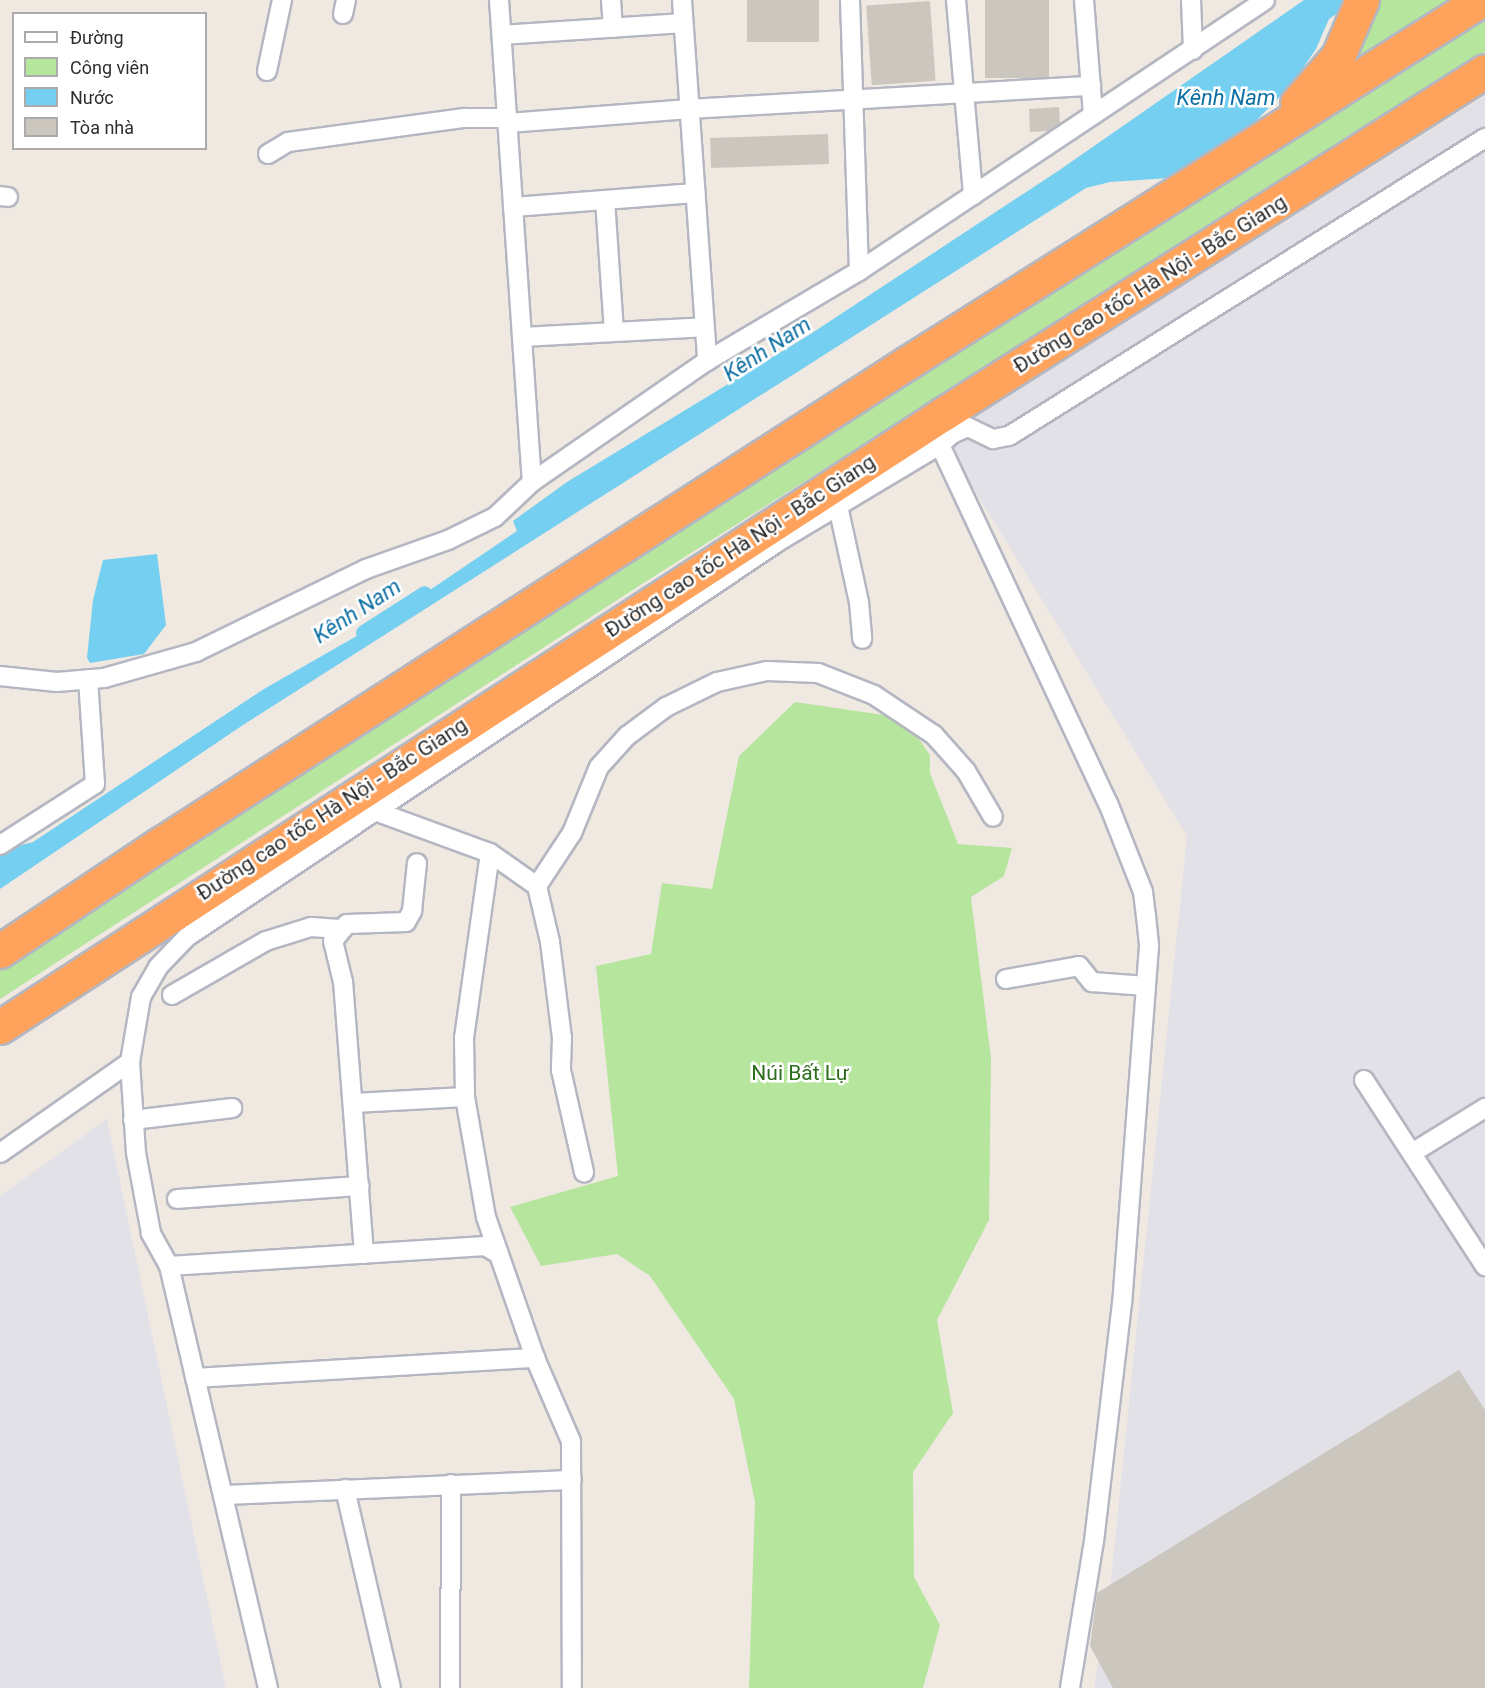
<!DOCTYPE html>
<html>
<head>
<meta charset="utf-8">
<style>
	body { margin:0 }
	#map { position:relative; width:1485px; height:1688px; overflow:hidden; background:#efe9e1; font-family:Roboto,sans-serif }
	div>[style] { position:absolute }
	.industrial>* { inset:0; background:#e3e1e8 }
	.green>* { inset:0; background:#b6e59e }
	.water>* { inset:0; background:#75cff0 }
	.canal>* { height:16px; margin:-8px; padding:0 8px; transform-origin:8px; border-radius:8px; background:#75cff0 }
	.building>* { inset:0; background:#cbc7bf; transform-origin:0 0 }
	.roads { filter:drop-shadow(2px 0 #b4b7c1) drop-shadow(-2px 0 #b4b7c1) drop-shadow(0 2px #b4b7c1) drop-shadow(0 -2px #b4b7c1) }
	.minor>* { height:18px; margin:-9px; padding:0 9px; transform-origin:9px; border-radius:9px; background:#fff }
	.motorway>* { height:33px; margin:-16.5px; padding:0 16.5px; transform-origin:16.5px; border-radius:16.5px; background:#ffa35c }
	span { translate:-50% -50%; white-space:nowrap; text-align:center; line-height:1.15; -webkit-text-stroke:5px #fff; paint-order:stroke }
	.street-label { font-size:21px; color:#2e2e2e }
	.park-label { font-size:21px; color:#2c6e1b }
	.water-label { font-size:22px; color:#0d6fa3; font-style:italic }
	.legend { position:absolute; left:12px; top:12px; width:195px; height:138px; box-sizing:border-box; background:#fff; border:2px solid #ababab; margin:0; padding:8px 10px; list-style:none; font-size:18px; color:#2e2e2e }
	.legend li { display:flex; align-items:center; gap:12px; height:30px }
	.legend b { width:30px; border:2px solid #ababab }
</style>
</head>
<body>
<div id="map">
	<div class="industrial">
		<i style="clip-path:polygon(1485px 96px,1485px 1688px,1094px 1688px,1111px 1579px,1187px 836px,942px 437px)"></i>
		<i style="clip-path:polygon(107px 1119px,226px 1688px,0 1688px,0 1196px)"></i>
	</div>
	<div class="green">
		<i style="clip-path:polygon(1375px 0,1468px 0,1344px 77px)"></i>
		<i style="clip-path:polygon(1485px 19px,1485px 52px,645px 582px,0 999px,0 968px,729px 496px)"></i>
		<i style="clip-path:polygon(795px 702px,904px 718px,930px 755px,930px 773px,958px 844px,1012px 848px,1004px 876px,971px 897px,991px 1058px,989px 1220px,937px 1320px,953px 1413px,913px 1472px,914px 1577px,940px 1625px,923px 1688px,749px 1688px,755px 1502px,734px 1399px,650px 1276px,617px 1254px,541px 1266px,510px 1207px,618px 1176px,596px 966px,651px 954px,662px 883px,712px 889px,739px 756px)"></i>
	</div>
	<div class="water">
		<i style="clip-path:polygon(1304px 0,1357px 0,1329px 19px,1316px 49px,1292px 84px,1254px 123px,1169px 178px,1110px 182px,1086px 188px,243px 725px,0 889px,0 851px,33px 842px,264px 689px,390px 617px,517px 531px,513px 521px,567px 482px,809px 335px,1061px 169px)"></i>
		<i style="clip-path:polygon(157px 554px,166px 625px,144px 654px,90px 663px,87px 658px,93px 600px,103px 560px)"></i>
	</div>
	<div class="canal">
		<i style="left:364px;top:633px;width:72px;rotate:-32.6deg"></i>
	</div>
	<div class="building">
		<i style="left:747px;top:0;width:72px;height:42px"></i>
		<i style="left:985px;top:0;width:64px;height:78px"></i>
		<i style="left:930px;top:1px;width:80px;height:64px;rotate:86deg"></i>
		<i style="clip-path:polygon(1059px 107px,1060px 124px,1048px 131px,1030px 132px,1029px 109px)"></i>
		<i style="left:828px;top:134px;width:30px;height:118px;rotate:88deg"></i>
		<i style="clip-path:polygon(1459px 1370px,1485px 1410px,1485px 1688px,1113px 1688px,1090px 1646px,1097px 1593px)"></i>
	</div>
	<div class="roads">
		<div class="minor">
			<i style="left:499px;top:0;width:483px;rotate:86.1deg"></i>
			<i style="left:611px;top:0;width:28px;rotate:86deg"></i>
			<i style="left:682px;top:0;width:362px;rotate:86deg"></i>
			<i style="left:850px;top:0;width:271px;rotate:88.1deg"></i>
			<i style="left:956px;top:0;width:196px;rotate:85deg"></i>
			<i style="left:1084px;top:0;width:115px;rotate:85.5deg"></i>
			<i style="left:1191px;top:0;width:50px;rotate:87.7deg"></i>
			<i style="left:343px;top:14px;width:14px;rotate:-78deg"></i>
			<i style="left:502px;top:35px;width:181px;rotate:-3.8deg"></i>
			<i style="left:267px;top:71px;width:73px;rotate:-78.1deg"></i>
			<i style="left:508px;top:123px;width:182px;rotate:-4.4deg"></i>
			<i style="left:689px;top:109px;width:403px;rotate:-3.3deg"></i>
			<i style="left:268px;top:154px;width:23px;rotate:-31deg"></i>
			<i style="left:288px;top:142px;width:178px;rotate:-7.8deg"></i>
			<i style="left:464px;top:118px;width:43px"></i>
			<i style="left:0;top:196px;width:8px;rotate:7deg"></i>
			<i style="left:605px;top:200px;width:132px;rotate:86.1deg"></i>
			<i style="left:513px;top:207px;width:183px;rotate:-4.4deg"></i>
			<i style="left:522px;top:337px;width:182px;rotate:-3.1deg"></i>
			<i style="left:940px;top:445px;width:16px;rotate:-43deg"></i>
			<i style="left:952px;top:434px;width:17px;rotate:-24deg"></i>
			<i style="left:968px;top:427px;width:28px;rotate:26deg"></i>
			<i style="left:993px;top:439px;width:16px;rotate:-11deg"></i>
			<i style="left:1009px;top:436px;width:562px;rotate:-32.05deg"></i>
			<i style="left:838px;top:506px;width:98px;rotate:77.7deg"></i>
			<i style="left:859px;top:602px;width:37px;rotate:85deg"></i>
			<i style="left:0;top:676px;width:57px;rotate:6deg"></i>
			<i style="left:57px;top:682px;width:47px;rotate:-4.9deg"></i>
			<i style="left:104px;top:678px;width:96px;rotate:-15.8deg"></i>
			<i style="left:196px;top:652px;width:189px;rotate:-26deg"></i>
			<i style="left:366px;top:569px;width:87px;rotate:-19.5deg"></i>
			<i style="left:448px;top:540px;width:52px;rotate:-26.1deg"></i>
			<i style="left:495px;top:517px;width:51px;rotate:-43.4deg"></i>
			<i style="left:532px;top:482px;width:213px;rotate:-34.7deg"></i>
			<i style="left:707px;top:361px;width:177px;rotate:-30.6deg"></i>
			<i style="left:859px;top:271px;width:488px;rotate:-33.7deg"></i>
			<i style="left:375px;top:811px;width:122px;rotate:20.1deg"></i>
			<i style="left:490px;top:853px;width:57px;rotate:35.1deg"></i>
			<i style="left:537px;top:886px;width:57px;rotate:76.9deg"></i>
			<i style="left:550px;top:942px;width:97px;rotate:82.9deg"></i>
			<i style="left:562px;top:1038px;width:32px;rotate:92deg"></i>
			<i style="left:561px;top:1070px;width:105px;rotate:77.3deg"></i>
			<i style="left:0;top:845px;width:113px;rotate:-32.7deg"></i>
			<i style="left:95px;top:784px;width:105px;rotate:-93.8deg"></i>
			<i style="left:490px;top:853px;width:187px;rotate:98deg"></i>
			<i style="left:464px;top:1038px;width:59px;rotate:89deg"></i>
			<i style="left:465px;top:1097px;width:122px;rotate:80.1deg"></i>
			<i style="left:486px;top:1217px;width:149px;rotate:70.8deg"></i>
			<i style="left:535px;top:1358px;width:90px;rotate:66.6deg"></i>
			<i style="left:571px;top:1441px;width:247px;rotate:89.8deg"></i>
			<i style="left:537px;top:886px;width:64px;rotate:-56.6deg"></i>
			<i style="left:572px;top:833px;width:71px;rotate:-67.8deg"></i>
			<i style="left:599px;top:767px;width:42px;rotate:-47.9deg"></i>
			<i style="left:627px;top:736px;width:49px;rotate:-36.6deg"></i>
			<i style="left:666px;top:707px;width:57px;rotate:-26.1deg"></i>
			<i style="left:717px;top:682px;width:51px;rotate:-12.4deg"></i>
			<i style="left:767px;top:671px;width:51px;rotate:2.2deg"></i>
			<i style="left:818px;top:673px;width:60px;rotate:21.4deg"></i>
			<i style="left:874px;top:695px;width:72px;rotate:33.7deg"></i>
			<i style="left:934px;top:735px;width:48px;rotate:48.4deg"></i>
			<i style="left:966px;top:771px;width:53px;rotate:59.6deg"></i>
			<i style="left:1006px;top:979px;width:74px;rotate:-10.1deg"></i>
			<i style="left:1079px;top:966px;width:21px;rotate:51deg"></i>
			<i style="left:1092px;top:982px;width:54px;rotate:4.2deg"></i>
			<i style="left:172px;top:995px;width:108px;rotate:-29.9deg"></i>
			<i style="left:266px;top:941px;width:47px;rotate:-17.3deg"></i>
			<i style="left:311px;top:927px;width:29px;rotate:4deg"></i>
			<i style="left:1364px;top:1080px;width:222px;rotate:57deg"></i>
			<i style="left:354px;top:1103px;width:111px;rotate:-3.1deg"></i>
			<i style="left:133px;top:1120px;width:100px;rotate:-6.9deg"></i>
			<i style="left:0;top:1153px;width:159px;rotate:-35deg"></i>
			<i style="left:1412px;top:1153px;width:86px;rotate:-31.7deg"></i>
			<i style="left:177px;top:1199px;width:183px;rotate:-4.1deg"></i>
			<i style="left:364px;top:1254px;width:273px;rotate:-94.4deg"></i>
			<i style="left:343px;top:982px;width:42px;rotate:-103.7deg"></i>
			<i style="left:333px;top:941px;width:22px;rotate:-51deg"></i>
			<i style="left:347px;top:924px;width:59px;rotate:-1.9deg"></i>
			<i style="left:406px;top:922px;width:13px;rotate:-61deg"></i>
			<i style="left:412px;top:911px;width:48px;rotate:-84.1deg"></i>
			<i style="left:169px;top:1266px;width:317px;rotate:-3.6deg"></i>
			<i style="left:485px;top:1246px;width:16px;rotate:30deg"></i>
			<i style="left:195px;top:1378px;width:341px;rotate:-3.4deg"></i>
			<i style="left:345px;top:1489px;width:204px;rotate:77deg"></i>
			<i style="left:223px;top:1495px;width:349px;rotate:-2.5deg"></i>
			<i style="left:268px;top:1688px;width:433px;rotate:-103.2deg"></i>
			<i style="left:169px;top:1266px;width:38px;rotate:-119deg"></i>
			<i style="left:151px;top:1233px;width:81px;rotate:-100.6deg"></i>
			<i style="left:136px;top:1153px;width:91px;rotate:-93.8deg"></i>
			<i style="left:130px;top:1062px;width:66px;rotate:-80.4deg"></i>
			<i style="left:141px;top:997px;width:34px;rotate:-60deg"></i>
			<i style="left:158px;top:967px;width:42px;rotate:-46deg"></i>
			<i style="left:187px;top:937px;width:714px;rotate:-33.76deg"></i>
			<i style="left:781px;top:540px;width:185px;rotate:-30.9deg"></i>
			<i style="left:940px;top:445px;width:395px;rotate:64.9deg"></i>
			<i style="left:1108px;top:803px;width:96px;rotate:68.5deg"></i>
			<i style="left:1143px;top:892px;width:24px;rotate:83deg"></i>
			<i style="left:1146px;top:916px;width:30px;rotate:84deg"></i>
			<i style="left:1149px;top:946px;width:358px;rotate:94.3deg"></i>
			<i style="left:1122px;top:1303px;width:240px;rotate:96.7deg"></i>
			<i style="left:1094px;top:1541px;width:149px;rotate:99.3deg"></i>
			<i style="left:450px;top:1688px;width:204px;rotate:-89.7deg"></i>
		</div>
		<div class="motorway">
			<i style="left:1297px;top:103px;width:62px;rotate:-48.9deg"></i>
			<i style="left:1338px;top:56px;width:61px;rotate:-66.8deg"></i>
			<i style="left:0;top:951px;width:192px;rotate:-33.8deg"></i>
			<i style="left:160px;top:844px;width:888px;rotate:-32.78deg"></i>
			<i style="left:907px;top:363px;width:679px;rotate:-32.31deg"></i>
			<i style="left:0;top:1027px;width:1125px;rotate:-33.03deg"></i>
			<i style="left:943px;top:414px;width:641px;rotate:-32.33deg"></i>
		</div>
	</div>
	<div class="street-label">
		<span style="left:1150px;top:284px;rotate:-32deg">Đường cao tốc Hà Nội - Bắc Giang</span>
		<span style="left:740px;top:546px;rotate:-33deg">Đường cao tốc Hà Nội - Bắc Giang</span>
		<span style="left:332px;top:809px;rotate:-33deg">Đường cao tốc Hà Nội - Bắc Giang</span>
	</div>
	<div class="park-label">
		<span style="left:800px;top:1073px">Núi Bất Lự</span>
	</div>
	<div class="water-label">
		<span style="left:1226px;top:98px">Kênh Nam</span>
		<span style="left:767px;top:349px;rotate:-33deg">Kênh Nam</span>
		<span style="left:357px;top:611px;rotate:-33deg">Kênh Nam</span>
	</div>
	<ul class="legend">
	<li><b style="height:8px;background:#fff"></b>Đường</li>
	<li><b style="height:16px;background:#b6e59e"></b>Công viên</li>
	<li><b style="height:16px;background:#75cff0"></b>Nước</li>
	<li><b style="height:16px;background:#cbc7bf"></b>Tòa nhà</li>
	</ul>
</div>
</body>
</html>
